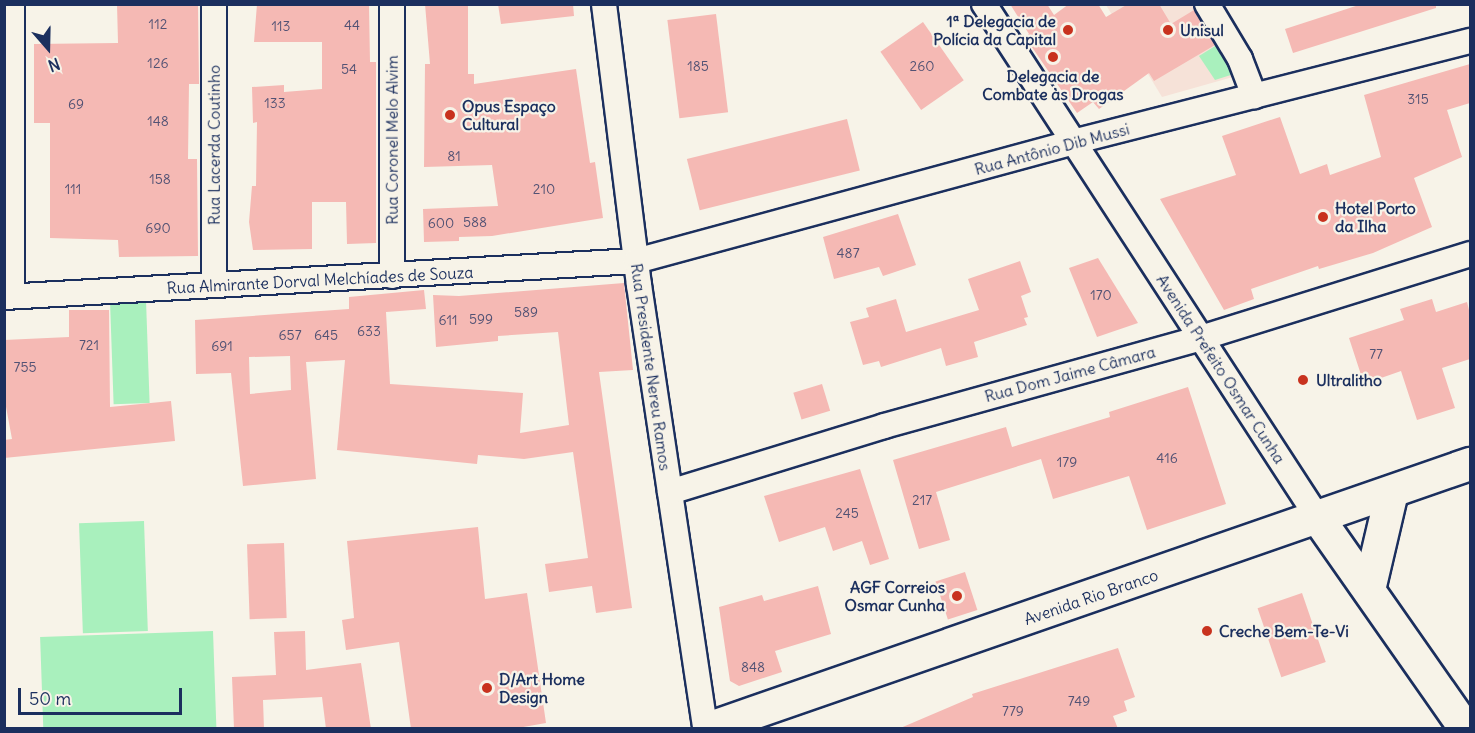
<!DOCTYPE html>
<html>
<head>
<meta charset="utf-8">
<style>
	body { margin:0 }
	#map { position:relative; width:1475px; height:733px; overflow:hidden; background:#f7f3e8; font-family:Delius,sans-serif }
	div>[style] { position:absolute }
	.built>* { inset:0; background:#f6e2d8 }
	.green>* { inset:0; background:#a9f0bd; transform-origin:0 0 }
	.building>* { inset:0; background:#f5b9b4; transform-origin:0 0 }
	.roads { filter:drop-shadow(2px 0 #1b2f5e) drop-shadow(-2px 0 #1b2f5e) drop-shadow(0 2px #1b2f5e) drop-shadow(0 -2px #1b2f5e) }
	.minor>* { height:24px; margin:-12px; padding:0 12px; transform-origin:12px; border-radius:12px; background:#f7f3e8 }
	.major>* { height:32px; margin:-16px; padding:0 16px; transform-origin:16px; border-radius:16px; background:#f7f3e8 }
	.dots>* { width:16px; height:16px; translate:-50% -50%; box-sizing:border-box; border:3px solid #f7f3e8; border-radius:50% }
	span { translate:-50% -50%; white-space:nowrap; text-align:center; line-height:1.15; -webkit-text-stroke:4.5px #f7f3e8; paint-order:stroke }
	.number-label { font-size:14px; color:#525274 }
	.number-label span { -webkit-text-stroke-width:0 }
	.poi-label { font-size:16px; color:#1b2f5e; font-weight:700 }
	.right { translate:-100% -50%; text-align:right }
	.left { translate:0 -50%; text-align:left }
	.street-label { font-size:16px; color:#1b2f5e }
	.frame { position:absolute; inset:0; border:6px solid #1b2f5e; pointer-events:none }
	.north { position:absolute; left:18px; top:18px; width:60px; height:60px; -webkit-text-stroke:4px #f7f3e8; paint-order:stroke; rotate:160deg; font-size:16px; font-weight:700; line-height:24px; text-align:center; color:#1b2f5e }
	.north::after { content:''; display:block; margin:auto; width:21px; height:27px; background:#1b2f5e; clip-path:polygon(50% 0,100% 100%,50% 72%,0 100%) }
	.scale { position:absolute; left:18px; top:688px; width:164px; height:27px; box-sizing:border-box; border:3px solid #1b2f5e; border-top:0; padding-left:8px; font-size:18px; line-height:21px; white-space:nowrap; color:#1b2f5e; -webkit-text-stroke:4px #f7f3e8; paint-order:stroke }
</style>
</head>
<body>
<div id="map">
	<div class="built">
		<i style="clip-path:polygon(1106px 5px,1199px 5px,1240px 75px,1162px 97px)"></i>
	</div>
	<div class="green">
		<i style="clip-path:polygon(1220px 43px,1237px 73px,1215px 80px,1199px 56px)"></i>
		<i style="left:146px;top:300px;width:103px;height:36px;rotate:88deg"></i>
		<i style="left:144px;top:521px;width:110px;height:65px;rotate:88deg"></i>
		<i style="left:213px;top:631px;width:97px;height:173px;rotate:88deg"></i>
	</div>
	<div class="building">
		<i style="clip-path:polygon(117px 4px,198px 4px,199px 84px,189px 84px,188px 159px,197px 159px,198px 256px,119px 257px,118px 240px,50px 238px,50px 123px,34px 123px,34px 44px,118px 43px)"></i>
		<i style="clip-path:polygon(257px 4px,369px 4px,370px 62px,376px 62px,376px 243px,347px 244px,346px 202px,312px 202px,312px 249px,253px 250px,249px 222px,252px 186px,256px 186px,257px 122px,253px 123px,252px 87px,284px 85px,284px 92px,322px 89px,322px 42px,254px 42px)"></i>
		<i style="clip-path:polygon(425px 4px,468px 4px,468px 74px,474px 74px,474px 84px,576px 69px,590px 163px,595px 162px,603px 218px,492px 236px,459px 237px,459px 241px,424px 242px,423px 209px,498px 206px,492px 165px,424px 167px,425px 64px,430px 64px)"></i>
		<i style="clip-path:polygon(498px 4px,573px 4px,574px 16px,501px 24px)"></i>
		<i style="clip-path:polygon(1010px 4px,1047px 4px,1054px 15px,1069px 4px,1098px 4px,1106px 17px,1128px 4px,1159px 4px,1171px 24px,1194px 10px,1215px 45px,1154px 81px,1149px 73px,1099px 109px,1093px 102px,1077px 113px,1025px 37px,1029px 34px)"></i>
		<i style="clip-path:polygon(1362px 4px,1436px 4px,1436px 8px,1293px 53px,1285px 29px)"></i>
		<i style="left:716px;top:14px;width:99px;height:49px;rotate:83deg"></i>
		<i style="left:923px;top:22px;width:71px;height:52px;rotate:55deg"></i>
		<i style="clip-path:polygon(1470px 64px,1470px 103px,1447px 110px,1462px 157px,1414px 178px,1432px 227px,1373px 253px,1319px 269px,1318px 266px,1251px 289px,1254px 299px,1224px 310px,1160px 199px,1236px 175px,1222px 136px,1280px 117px,1300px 174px,1327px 164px,1330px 175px,1381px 157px,1364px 95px)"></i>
		<i style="left:847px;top:119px;width:53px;height:165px;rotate:76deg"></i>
		<i style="clip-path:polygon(898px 214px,916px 265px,883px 276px,879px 267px,834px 279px,823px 237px)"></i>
		<i style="clip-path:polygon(1098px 258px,1138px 323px,1097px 337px,1069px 268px)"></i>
		<i style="clip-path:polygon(1020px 261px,1031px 292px,1021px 296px,1028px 317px,1024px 318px,1027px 325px,974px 342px,978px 357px,946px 366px,941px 348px,881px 367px,879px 361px,863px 365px,850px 322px,869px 317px,866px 308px,896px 299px,906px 332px,979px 310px,968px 279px)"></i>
		<i style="clip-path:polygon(evenodd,624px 283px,633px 370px,599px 372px,632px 608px,596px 613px,592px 586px,549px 592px,545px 564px,588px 558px,573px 452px,524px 459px,478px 455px,477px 464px,337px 450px,345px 360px,306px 362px,316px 479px,243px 486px,231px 373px,196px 374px,195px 320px,349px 309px,349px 297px,424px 290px,426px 309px,386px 312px,390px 384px,523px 393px,520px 433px,569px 425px,558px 332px,498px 336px,498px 341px,436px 347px,433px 295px,459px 296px,624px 283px,290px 356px,291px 390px,250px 394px,249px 357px,290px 356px)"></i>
		<i style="clip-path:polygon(1432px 299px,1436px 312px,1467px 302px,1470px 314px,1470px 359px,1442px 368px,1455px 408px,1417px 420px,1401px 371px,1364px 384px,1349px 338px,1404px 320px,1400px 309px)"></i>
		<i style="clip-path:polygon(69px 310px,109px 310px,110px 407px,171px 401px,175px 441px,4px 458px,4px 440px,12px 439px,4px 396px,4px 340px,69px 337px)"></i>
		<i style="left:822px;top:384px;width:28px;height:30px;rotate:73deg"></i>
		<i style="clip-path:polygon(1188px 387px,1226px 504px,1147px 530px,1129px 476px,1053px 499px,1041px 459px,936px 492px,950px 540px,919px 549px,893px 460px,1006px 427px,1012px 447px,1110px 417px,1109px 412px)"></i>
		<i style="clip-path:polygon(860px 469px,889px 559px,870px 565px,862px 541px,833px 551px,825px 527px,779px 542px,764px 496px)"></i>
		<i style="clip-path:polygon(478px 527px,485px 599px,527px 593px,546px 723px,512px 729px,411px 729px,399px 642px,346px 650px,342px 620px,354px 618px,347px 541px)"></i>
		<i style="left:284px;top:543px;width:75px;height:37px;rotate:88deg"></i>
		<i style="left:965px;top:572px;width:40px;height:31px;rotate:72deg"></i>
		<i style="clip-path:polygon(818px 586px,831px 634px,775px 651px,782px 672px,739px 686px,730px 681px,719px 607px,762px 595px,764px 601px)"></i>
		<i style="left:1302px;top:593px;width:73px;height:47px;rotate:71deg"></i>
		<i style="clip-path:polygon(305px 631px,306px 670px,361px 663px,371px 729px,326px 729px,322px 697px,263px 700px,264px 729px,234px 729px,232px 677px,276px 675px,274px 632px)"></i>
		<i style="clip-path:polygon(1118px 648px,1135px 697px,1124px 701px,1127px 711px,1113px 716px,1118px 729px,898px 729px,973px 697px,972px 694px)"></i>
	</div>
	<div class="roads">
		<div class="minor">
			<i style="left:392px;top:4px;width:272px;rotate:90deg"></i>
			<i style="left:604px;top:4px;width:283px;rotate:82.9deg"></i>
			<i style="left:639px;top:285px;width:448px;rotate:81.5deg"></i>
			<i style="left:984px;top:4px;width:613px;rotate:56.98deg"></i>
			<i style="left:1207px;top:4px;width:64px;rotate:59deg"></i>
			<i style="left:1240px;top:59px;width:40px;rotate:69deg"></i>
			<i style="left:214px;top:285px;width:281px;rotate:-90deg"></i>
			<i style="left:12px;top:296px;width:292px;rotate:-90deg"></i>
			<i style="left:4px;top:297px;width:633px;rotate:-3.26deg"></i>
			<i style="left:636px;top:261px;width:453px;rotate:-15.2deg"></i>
			<i style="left:1073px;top:142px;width:410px;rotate:-14.3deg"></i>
			<i style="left:670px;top:492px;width:224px;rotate:-17.1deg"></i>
			<i style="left:884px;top:426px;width:329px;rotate:-15.5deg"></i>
			<i style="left:1201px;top:338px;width:282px;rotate:-17.3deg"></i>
		</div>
		<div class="major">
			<i style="left:1318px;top:518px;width:256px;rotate:55deg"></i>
			<i style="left:1369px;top:590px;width:101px;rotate:-76.8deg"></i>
			<i style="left:710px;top:728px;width:805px;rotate:-19.16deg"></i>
		</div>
	</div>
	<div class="dots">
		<i style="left:1068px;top:30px;background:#c8321e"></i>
		<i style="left:1168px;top:30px;background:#c8321e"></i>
		<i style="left:1053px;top:57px;background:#c8321e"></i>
		<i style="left:450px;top:115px;background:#c8321e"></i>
		<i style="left:1323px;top:217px;background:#c8321e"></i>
		<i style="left:1303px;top:380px;background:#c8321e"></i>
		<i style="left:957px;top:596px;background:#c8321e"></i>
		<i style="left:1207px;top:631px;background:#c8321e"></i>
		<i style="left:487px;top:688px;background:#c8321e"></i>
	</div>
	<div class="number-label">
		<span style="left:158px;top:24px">112</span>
		<span style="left:352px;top:25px">44</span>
		<span style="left:281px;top:26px">113</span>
		<span style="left:158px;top:63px">126</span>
		<span style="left:698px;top:66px">185</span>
		<span style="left:922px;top:66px">260</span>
		<span style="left:349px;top:69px">54</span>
		<span style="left:1418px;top:99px">315</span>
		<span style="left:275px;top:103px">133</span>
		<span style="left:76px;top:104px">69</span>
		<span style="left:158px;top:121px">148</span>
		<span style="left:454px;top:156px">81</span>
		<span style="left:160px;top:179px">158</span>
		<span style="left:73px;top:189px">111</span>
		<span style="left:544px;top:189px">210</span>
		<span style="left:475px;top:222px">588</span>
		<span style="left:441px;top:223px">600</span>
		<span style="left:158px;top:228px">690</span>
		<span style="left:848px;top:253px">487</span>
		<span style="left:1101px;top:295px">170</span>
		<span style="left:526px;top:312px">589</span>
		<span style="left:481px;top:319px">599</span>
		<span style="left:448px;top:320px">611</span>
		<span style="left:369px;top:331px">633</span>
		<span style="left:290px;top:335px">657</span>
		<span style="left:326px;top:335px">645</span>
		<span style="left:89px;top:345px">721</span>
		<span style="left:222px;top:346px">691</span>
		<span style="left:1376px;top:354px">77</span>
		<span style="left:25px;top:367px">755</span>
		<span style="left:1167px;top:458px">416</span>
		<span style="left:1067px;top:462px">179</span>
		<span style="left:922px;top:500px">217</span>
		<span style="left:847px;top:513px">245</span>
		<span style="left:753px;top:667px">848</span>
		<span style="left:1079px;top:701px">749</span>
		<span style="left:1013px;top:711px">779</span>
	</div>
	<div class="poi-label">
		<span class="right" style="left:1056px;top:30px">1ª Delegacia de<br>Polícia da Capital</span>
		<span class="left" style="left:1180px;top:30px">Unisul</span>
		<span style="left:1053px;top:85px">Delegacia de<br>Combate às Drogas</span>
		<span class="left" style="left:462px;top:115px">Opus Espaço<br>Cultural</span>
		<span class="left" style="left:1335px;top:217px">Hotel Porto<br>da Ilha</span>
		<span class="left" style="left:1316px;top:380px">Ultralitho</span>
		<span class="right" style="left:945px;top:596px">AGF Correios<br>Osmar Cunha</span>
		<span class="left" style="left:1219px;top:631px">Creche Bem-Te-Vi</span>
		<span class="left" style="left:499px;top:688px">D/Art Home<br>Design</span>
	</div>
	<div class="street-label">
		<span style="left:392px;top:140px;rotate:-90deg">Rua Coronel Melo Alvim</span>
		<span style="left:214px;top:145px;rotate:-90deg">Rua Lacerda Coutinho</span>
		<span style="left:1052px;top:149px;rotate:-15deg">Rua Antônio Dib Mussi</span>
		<span style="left:320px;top:280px;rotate:-3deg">Rua Almirante Dorval Melchíades de Souza</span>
		<span style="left:651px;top:367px;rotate:82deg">Rua Presidente Nereu Ramos</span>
		<span style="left:1221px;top:369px;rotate:57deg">Avenida Prefeito Osmar Cunha</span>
		<span style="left:1070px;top:374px;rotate:-15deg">Rua Dom Jaime Câmara</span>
		<span style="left:1091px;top:597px;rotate:-19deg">Avenida Rio Branco</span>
	</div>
	<div class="frame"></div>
	<div class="north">N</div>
	<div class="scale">50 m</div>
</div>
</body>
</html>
